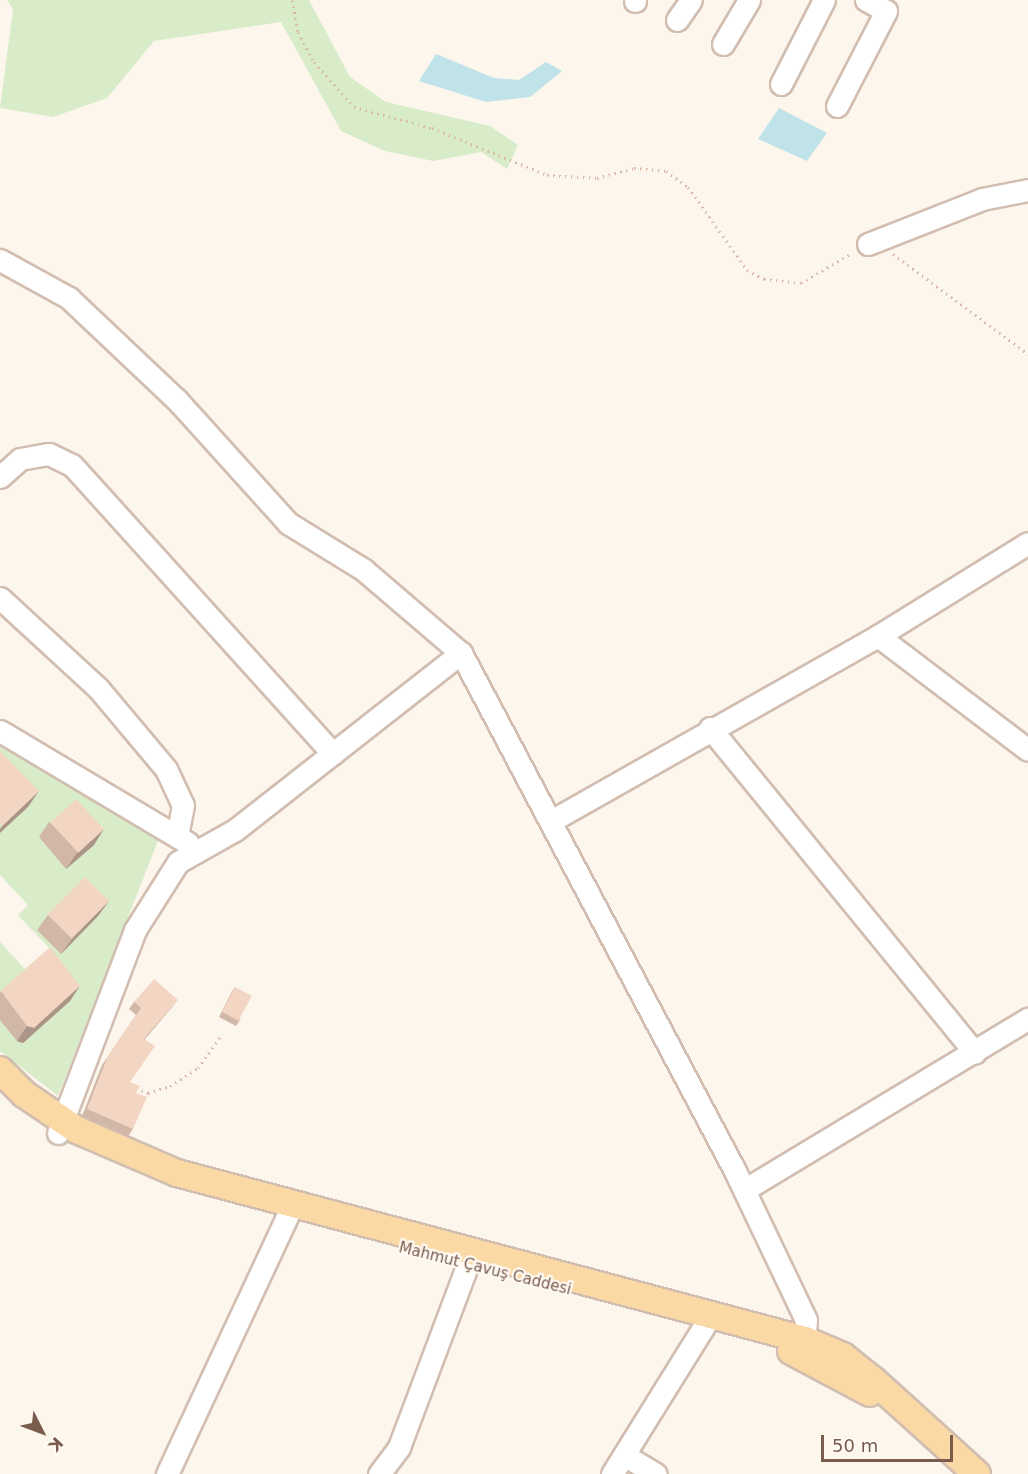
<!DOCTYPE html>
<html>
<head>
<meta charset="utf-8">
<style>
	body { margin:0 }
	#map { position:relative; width:1028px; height:1474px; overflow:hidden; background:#fdf6ec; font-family:"DejaVu Sans",sans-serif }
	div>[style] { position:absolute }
	.green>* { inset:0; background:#d8ecc9 }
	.water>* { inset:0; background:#bfe3e8 }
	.path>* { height:3px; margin-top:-1.5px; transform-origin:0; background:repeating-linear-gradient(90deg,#d9b8a5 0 1.5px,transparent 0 6px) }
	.roads { filter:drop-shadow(2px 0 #d1beb0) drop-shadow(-2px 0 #d1beb0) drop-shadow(0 2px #d1beb0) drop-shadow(0 -2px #d1beb0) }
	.minor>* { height:21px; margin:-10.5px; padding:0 10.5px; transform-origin:10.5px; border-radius:10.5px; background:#fff }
	.major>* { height:26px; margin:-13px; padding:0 13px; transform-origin:13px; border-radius:13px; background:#fbd9a5 }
	.wall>* { inset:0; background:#d1b7a8 }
	.shaded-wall>* { inset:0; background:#aa9588 }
	.building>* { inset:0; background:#f3d5c3; transform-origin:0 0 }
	span { translate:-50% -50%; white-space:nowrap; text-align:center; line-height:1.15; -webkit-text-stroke:4.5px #fffaf3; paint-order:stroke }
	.street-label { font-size:15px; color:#7a5c4d }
	.north { position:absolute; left:12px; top:1402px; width:60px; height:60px; -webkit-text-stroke:4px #fffaf3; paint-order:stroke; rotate:132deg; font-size:16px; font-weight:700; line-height:24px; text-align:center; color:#7a5c4d }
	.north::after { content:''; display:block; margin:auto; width:21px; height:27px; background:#7a5c4d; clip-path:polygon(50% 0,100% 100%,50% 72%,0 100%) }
	.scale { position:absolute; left:821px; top:1435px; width:132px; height:27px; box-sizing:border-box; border:3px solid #7a5c4d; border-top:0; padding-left:8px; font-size:18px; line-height:21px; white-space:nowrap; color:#7a5c4d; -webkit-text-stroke:4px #fffaf3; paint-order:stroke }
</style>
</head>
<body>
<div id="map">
	<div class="green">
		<i style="clip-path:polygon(7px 0,309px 0,350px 77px,386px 102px,490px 126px,518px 145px,507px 169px,481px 152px,433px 161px,385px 151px,341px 131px,281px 22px,154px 41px,107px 98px,53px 117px,0 108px,13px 9px)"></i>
		<i style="clip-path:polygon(0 737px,161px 833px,58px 1096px,0 1051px,0 942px,25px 969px,49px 948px,18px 915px,28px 905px,0 875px)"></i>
	</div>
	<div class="water">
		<i style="clip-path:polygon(436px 54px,494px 78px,519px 80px,546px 62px,562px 71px,530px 97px,486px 102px,419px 81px)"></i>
		<i style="clip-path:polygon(779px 108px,827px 133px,807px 161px,758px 139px)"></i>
	</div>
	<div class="path">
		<i style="left:292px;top:0;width:33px;rotate:79deg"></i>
		<i style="left:298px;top:32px;width:34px;rotate:62deg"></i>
		<i style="left:314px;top:62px;width:60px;rotate:48.4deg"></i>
		<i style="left:354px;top:107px;width:81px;rotate:15.1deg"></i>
		<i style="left:432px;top:128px;width:124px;rotate:22.2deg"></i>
		<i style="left:547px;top:175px;width:50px;rotate:3.4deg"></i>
		<i style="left:597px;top:178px;width:38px;rotate:-15deg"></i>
		<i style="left:634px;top:168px;width:32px;rotate:5deg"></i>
		<i style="left:666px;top:171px;width:27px;rotate:36deg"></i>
		<i style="left:688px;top:187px;width:102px;rotate:54.6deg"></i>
		<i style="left:747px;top:270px;width:19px;rotate:28deg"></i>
		<i style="left:764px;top:279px;width:37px;rotate:6deg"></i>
		<i style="left:801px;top:283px;width:59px;rotate:-30.5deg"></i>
		<i style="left:893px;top:254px;width:168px;rotate:36.5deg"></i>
		<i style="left:136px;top:1088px;width:13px;rotate:23deg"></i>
		<i style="left:148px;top:1093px;width:23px;rotate:-18deg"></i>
		<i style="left:170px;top:1086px;width:33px;rotate:-33deg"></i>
		<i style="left:198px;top:1068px;width:39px;rotate:-55deg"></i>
	</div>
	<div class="roads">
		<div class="minor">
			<i style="left:635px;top:1px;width:1px;rotate:-90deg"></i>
			<i style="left:677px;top:20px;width:24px;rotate:-55deg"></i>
			<i style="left:723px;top:44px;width:51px;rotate:-59.4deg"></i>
			<i style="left:781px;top:84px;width:94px;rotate:-62.9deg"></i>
			<i style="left:837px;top:106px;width:107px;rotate:-62.7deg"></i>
			<i style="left:886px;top:11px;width:23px;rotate:-151deg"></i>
			<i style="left:868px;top:244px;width:123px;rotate:-21.5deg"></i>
			<i style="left:982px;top:199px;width:47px;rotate:-11.1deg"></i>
			<i style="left:0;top:260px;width:79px;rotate:28.8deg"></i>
			<i style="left:69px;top:298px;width:149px;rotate:43.4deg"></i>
			<i style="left:177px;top:400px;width:166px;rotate:47.9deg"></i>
			<i style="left:288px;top:523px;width:89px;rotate:31.7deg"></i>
			<i style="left:364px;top:570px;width:128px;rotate:40.6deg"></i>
			<i style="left:461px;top:653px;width:586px;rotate:62.12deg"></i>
			<i style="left:735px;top:1171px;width:165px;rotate:64.5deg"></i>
			<i style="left:806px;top:1320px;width:35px;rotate:95deg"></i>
			<i style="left:0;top:477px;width:27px;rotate:-42deg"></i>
			<i style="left:20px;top:459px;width:29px;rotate:-10deg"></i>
			<i style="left:49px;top:454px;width:25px;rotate:26deg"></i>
			<i style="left:72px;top:465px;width:389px;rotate:47.9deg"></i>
			<i style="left:0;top:598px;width:133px;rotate:42.6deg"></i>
			<i style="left:98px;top:688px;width:106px;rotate:50deg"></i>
			<i style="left:166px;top:769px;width:40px;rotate:65deg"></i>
			<i style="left:183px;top:805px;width:32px;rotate:101deg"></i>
			<i style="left:878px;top:636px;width:188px;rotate:37.2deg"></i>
			<i style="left:710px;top:728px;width:419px;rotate:50.8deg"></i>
			<i style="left:0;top:731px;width:219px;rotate:30.8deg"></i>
			<i style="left:551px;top:821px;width:376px;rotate:-29.5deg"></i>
			<i style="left:878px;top:636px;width:176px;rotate:-31.8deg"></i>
			<i style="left:58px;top:1133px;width:217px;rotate:-69.2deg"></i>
			<i style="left:135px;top:930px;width:80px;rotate:-57.7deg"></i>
			<i style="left:178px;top:862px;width:65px;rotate:-29.3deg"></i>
			<i style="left:235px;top:830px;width:287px;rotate:-38.1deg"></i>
			<i style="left:744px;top:1190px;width:332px;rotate:-31.1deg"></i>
			<i style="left:624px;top:1455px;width:37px;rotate:31deg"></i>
			<i style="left:167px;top:1474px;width:284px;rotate:-65deg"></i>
			<i style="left:379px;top:1474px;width:34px;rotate:-53deg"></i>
			<i style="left:399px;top:1447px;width:193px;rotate:-69.4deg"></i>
			<i style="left:612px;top:1474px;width:174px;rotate:-58.1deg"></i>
		</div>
		<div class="major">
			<i style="left:0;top:1070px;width:34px;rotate:45deg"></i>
			<i style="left:24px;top:1094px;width:64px;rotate:34.2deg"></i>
			<i style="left:77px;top:1130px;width:109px;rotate:23.3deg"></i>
			<i style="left:177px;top:1173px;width:650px;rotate:14.89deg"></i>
			<i style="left:805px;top:1340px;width:41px;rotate:22.8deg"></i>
			<i style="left:843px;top:1356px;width:38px;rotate:39deg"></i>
			<i style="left:873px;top:1380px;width:140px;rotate:42.1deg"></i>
			<i style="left:791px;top:1351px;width:89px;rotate:28deg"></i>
		</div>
	</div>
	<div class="wall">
		<i style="clip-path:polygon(49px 822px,94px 845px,66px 869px,39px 837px)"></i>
		<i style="clip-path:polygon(109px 901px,98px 916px,61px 954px,37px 930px,48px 915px)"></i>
		<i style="clip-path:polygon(235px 987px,240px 1020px,236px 1026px,219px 1017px,231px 993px)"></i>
		<i style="clip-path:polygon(1px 991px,70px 1001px,23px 1043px,17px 1041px,0 1020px,0 993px)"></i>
		<i style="clip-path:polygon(134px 1002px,173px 1006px,144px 1039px,130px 1082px,136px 1093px,133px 1129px,128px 1136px,82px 1116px,102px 1065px,136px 1015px,129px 1009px)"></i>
	</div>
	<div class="shaded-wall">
		<i style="clip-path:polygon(39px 791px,28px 807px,0 833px,0 829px,2px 826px)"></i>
		<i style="clip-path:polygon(104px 829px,94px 845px,66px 869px,77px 853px)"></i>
		<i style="clip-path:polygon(109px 901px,98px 916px,61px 954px,72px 939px)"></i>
		<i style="clip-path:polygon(80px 986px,70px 1001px,23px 1043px,17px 1041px,27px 1026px)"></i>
		<i style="clip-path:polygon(178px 1000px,173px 1006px,139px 1046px,144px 1039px)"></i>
	</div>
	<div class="building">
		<i style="clip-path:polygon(0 751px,39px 791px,2px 826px,0 823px)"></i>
		<i style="left:76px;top:799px;width:41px;height:35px;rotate:47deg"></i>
		<i style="left:85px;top:877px;width:34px;height:53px;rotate:45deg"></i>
		<i style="clip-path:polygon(50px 947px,80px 986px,34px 1028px,27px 1026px,1px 991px)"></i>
		<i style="clip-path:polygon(154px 979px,178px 1000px,144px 1039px,155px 1046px,130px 1082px,140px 1086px,136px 1093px,147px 1097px,133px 1129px,87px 1109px,107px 1058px,141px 1008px,134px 1002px)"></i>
		<i style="left:235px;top:987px;width:19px;height:28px;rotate:28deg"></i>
	</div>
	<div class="street-label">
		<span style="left:485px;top:1269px;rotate:14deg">Mahmut Çavuş Caddesi</span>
	</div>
	<div class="north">K</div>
	<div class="scale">50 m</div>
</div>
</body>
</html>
